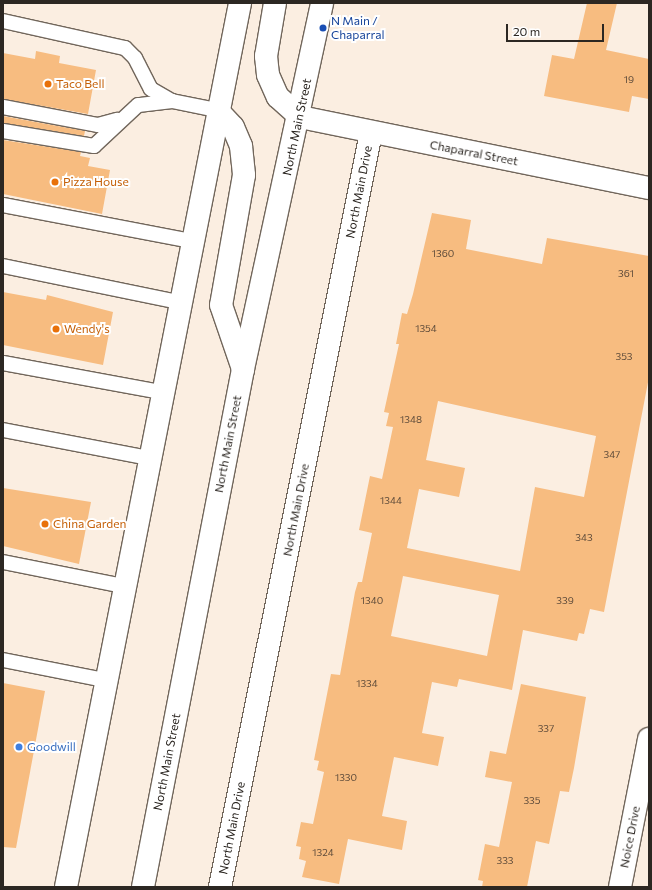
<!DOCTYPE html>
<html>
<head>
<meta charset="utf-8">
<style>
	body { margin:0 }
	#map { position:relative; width:652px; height:890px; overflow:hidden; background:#fbeee1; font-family:Commissioner,sans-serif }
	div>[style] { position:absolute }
	.building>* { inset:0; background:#f7bc80 }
	.roads { filter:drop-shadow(1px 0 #71665b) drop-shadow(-1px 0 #71665b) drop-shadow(0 1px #71665b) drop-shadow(0 -1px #71665b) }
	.service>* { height:14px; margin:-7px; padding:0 7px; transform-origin:7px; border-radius:7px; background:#fff }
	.minor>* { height:22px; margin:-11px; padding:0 11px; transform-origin:11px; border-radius:11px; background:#fff }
	.tertiary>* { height:22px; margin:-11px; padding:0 11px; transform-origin:11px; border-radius:11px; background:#fff }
	.primary>* { height:22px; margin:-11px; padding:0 11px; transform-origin:11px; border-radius:11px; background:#fff }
	.dots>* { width:11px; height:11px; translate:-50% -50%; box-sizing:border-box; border:2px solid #fff; border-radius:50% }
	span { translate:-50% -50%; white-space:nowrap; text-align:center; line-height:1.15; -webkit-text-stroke:4px #fff; paint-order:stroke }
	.number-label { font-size:10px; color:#5f4c3a }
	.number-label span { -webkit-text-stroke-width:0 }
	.transit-label { font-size:12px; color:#164399 }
	.left { translate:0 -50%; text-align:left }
	.food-label { font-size:12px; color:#c56008 }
	.street-label { font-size:12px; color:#2c2722 }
	.shop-label { font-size:12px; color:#366cbe }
	.frame { position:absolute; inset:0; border:4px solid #2c2722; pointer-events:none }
	.scale { position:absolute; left:506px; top:24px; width:98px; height:18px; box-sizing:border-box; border:2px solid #2c2722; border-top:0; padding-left:5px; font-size:12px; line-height:14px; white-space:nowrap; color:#2c2722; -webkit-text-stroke:3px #fff; paint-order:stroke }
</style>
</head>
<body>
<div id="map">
	<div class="building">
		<i style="clip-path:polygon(587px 3px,617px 3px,606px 50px,649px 59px,649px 99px,632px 96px,629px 112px,544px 96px,552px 55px,574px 59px)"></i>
		<i style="clip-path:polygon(36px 51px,60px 56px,59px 63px,96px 70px,88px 114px,3px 99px,3px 53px,35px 59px)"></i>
		<i style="clip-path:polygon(3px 116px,85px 131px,84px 136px,3px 123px)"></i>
		<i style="clip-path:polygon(3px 140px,81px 152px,80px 156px,90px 158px,88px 166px,110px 170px,102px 214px,3px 194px)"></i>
		<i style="clip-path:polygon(evenodd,432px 213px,471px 220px,466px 249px,542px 264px,547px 238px,649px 256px,649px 377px,604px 612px,590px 609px,584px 634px,579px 633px,577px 641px,523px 630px,512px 690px,459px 679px,457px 687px,432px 682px,422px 733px,444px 737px,438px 766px,394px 757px,382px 816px,407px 821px,402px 850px,348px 839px,339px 884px,302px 877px,306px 861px,299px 859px,301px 847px,296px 846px,301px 822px,313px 824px,324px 772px,317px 770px,319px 761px,314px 760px,331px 674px,340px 675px,355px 592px,358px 582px,362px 582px,372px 533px,359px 530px,370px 476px,382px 479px,393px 427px,386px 426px,389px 413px,384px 412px,399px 344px,396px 344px,402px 313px,407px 314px,413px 294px,432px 213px,438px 401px,596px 436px,584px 497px,535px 487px,520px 571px,407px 548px,419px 489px,459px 497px,465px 468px,426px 460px,438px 401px,432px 213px,403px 576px,499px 595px,487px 656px,391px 636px,403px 576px)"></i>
		<i style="clip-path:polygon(3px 292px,46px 300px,47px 295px,113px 312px,103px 365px,3px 345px)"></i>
		<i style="clip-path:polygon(3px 488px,91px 502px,79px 564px,3px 546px)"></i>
		<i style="clip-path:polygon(3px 683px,45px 691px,16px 848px,3px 847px)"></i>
		<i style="clip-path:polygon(521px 684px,586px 697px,574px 768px,569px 792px,560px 791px,549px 844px,536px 841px,527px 887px,482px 887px,483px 881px,478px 880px,485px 844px,499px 847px,512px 782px,485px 777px,490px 751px,506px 754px)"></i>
	</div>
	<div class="roads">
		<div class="service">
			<i style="left:3px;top:21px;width:125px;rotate:12.5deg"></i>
			<i style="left:125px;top:48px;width:14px;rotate:45deg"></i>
			<i style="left:135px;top:58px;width:35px;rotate:63deg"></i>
			<i style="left:151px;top:89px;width:24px;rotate:30deg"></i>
			<i style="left:172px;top:101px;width:34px;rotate:173deg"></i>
			<i style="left:138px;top:105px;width:60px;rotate:137deg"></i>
			<i style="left:94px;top:146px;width:92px;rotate:-170.6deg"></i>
			<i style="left:172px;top:101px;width:46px;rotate:11.3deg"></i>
			<i style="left:3px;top:107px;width:97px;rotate:10.7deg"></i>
			<i style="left:98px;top:125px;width:20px;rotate:-15deg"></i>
			<i style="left:3px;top:205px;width:191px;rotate:10.8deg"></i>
			<i style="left:3px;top:266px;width:179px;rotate:11.6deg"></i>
			<i style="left:3px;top:363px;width:161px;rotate:10.4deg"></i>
			<i style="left:3px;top:430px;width:149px;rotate:10.9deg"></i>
			<i style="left:3px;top:562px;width:122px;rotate:11.3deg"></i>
			<i style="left:3px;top:660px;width:104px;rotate:11.1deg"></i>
		</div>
		<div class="minor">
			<i style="left:220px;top:887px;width:769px;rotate:-78.68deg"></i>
			<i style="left:620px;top:887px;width:151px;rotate:-78.9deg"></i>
		</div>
		<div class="tertiary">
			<i style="left:300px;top:117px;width:356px;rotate:11.5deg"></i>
		</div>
		<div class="primary">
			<i style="left:275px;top:3px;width:54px;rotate:99.6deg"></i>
			<i style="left:266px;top:56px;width:19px;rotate:84deg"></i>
			<i style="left:268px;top:75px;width:24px;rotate:66deg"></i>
			<i style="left:278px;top:97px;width:30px;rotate:42deg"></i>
			<i style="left:217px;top:110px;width:23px;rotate:47deg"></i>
			<i style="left:233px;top:127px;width:21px;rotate:67deg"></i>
			<i style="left:241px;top:146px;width:29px;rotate:84deg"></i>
			<i style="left:244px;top:175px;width:132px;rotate:100deg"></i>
			<i style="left:221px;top:305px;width:68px;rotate:71deg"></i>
			<i style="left:66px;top:887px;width:901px;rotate:-78.86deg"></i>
			<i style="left:143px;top:887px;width:528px;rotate:-79.07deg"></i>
			<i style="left:243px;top:369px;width:374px;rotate:-77.8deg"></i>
		</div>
	</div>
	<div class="dots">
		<i style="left:323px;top:28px;background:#1a4fb4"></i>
		<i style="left:48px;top:84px;background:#e8710a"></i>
		<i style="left:55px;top:182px;background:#e8710a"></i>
		<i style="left:56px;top:329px;background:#e8710a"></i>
		<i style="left:45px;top:524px;background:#e8710a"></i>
		<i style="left:19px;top:747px;background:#3f7fe0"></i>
	</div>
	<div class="number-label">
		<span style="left:629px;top:80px">19</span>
		<span style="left:443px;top:254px">1360</span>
		<span style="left:626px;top:274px">361</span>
		<span style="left:426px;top:329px">1354</span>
		<span style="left:624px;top:357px">353</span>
		<span style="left:411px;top:420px">1348</span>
		<span style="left:612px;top:455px">347</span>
		<span style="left:391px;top:501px">1344</span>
		<span style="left:584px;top:538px">343</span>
		<span style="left:372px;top:601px">1340</span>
		<span style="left:565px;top:601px">339</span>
		<span style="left:367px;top:684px">1334</span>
		<span style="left:546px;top:729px">337</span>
		<span style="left:346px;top:778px">1330</span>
		<span style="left:532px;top:801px">335</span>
		<span style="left:323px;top:853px">1324</span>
		<span style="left:505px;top:861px">333</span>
	</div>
	<div class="transit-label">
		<span class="left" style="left:331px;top:28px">N Main /<br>Chaparral</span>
	</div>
	<div class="food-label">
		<span class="left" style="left:56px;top:84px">Taco Bell</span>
		<span class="left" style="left:63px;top:182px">Pizza House</span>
		<span class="left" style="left:64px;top:329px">Wendy's</span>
		<span class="left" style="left:53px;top:524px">China Garden</span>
	</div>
	<div class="street-label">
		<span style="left:297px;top:127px;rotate:-78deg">North Main Street</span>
		<span style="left:474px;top:153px;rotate:11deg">Chaparral Street</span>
		<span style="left:359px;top:192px;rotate:-79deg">North Main Drive</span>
		<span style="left:228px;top:444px;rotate:-79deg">North Main Street</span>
		<span style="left:296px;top:510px;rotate:-79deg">North Main Drive</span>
		<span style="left:167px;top:762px;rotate:-79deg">North Main Street</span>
		<span style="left:232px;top:828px;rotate:-79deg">North Main Drive</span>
		<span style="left:630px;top:837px;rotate:-79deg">Noice Drive</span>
	</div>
	<div class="shop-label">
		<span class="left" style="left:27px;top:747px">Goodwill</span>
	</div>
	<div class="frame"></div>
	<div class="scale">20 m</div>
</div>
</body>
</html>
